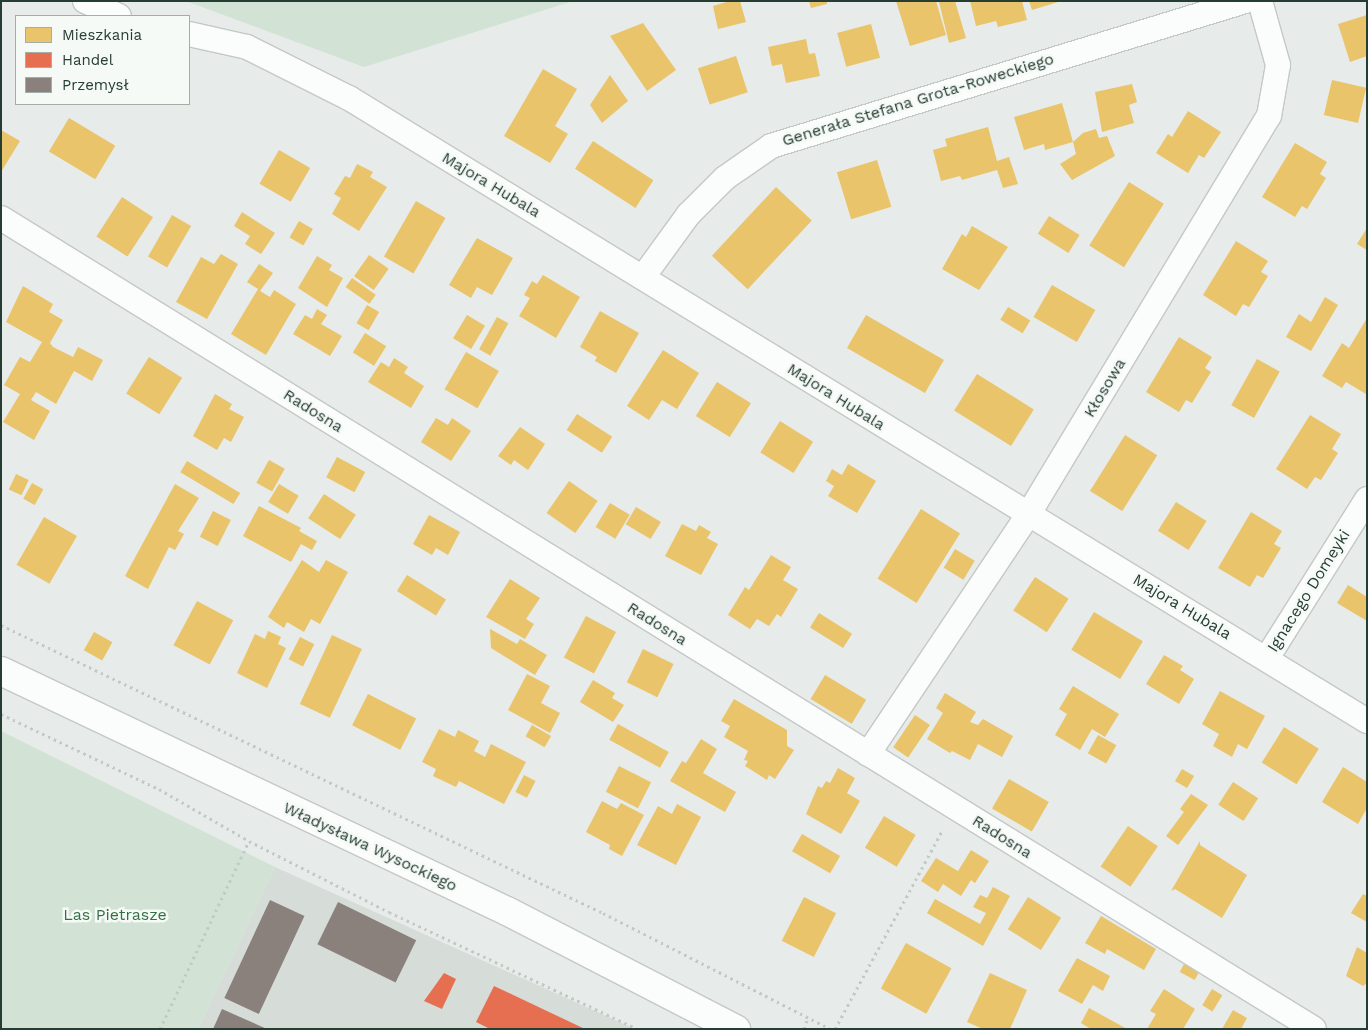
<!DOCTYPE html>
<html>
<head>
<meta charset="utf-8">
<style>
	body { margin:0 }
	#map { position:relative; width:1368px; height:1030px; overflow:hidden; background:#e7ebe9; font-family:"Work Sans",sans-serif }
	div>[style] { position:absolute }
	.built>* { inset:0; background:#d6dcd8 }
	.green>* { inset:0; background:#d2e2d5 }
	.homes>* { inset:0; background:#e9c46a; transform-origin:0 0 }
	.shops>* { inset:0; background:#e76f51 }
	.industry>* { inset:0; background:#8a817c; transform-origin:0 0 }
	.path>* { height:3px; margin-top:-1.5px; transform-origin:0; background:repeating-linear-gradient(90deg,#c3cac6 0 2.5px,transparent 0 6.5px) }
	.roads { filter:drop-shadow(1px 0 #c4c8c6) drop-shadow(-1px 0 #c4c8c6) drop-shadow(0 1px #c4c8c6) drop-shadow(0 -1px #c4c8c6) }
	.minor>* { height:24px; margin:-12px; padding:0 12px; transform-origin:12px; border-radius:12px; background:#fbfcfc }
	.tertiary>* { height:28px; margin:-14px; padding:0 14px; transform-origin:14px; border-radius:14px; background:#fbfcfc }
	span { translate:-50% -50%; white-space:nowrap; text-align:center; line-height:1.15; -webkit-text-stroke:5px #f6faf7; paint-order:stroke }
	.street-label { font-size:16px; color:#263d34 }
	.park-label { font-size:16px; color:#347044 }
	.frame { position:absolute; inset:0; border:2px solid #263d34; pointer-events:none }
	.legend { position:absolute; left:15px; top:15px; width:175px; height:90px; box-sizing:border-box; background:#f6faf7; border:1px solid #a3aea9; margin:0; padding:6px 9px; list-style:none; font-size:15px; color:#263d34 }
	.legend li { display:flex; align-items:center; gap:10px; height:25px }
	.legend b { width:25px; border:1px solid #a3aea9 }
</style>
</head>
<body>
<div id="map">
	<div class="built">
		<i style="clip-path:polygon(275px 867px,635px 1029px,198px 1029px)"></i>
	</div>
	<div class="green">
		<i style="clip-path:polygon(186px 1px,573px 1px,364px 67px)"></i>
		<i style="clip-path:polygon(1px 731px,275px 867px,198px 1029px,1px 1029px)"></i>
	</div>
	<div class="homes">
		<i style="clip-path:polygon(730px 1px,740px 1px,746px 22px,718px 29px,713px 6px)"></i>
		<i style="clip-path:polygon(809px 1px,827px 1px,827px 4px,811px 8px)"></i>
		<i style="clip-path:polygon(896px 1px,936px 1px,946px 35px,910px 46px)"></i>
		<i style="clip-path:polygon(955px 1px,966px 38px,949px 43px,939px 2px)"></i>
		<i style="clip-path:polygon(970px 1px,1022px 1px,1027px 20px,998px 27px,996px 21px,976px 26px)"></i>
		<i style="clip-path:polygon(1029px 1px,1058px 1px,1058px 2px,1032px 10px)"></i>
		<i style="clip-path:polygon(1367px 15px,1367px 56px,1350px 62px,1338px 24px)"></i>
		<i style="clip-path:polygon(643px 23px,676px 70px,647px 91px,610px 36px)"></i>
		<i style="left:871px;top:24px;width:35px;height:35px;rotate:75deg"></i>
		<i style="clip-path:polygon(806px 39px,809px 54px,815px 53px,820px 76px,786px 83px,782px 64px,772px 66px,768px 47px)"></i>
		<i style="left:736px;top:56px;width:38px;height:40px;rotate:72deg"></i>
		<i style="clip-path:polygon(543px 69px,577px 89px,555px 126px,568px 134px,550px 163px,504px 136px)"></i>
		<i style="clip-path:polygon(610px 75px,628px 101px,602px 123px,590px 105px)"></i>
		<i style="left:1332px;top:80px;width:35px;height:36px;rotate:13deg"></i>
		<i style="clip-path:polygon(1132px 84px,1137px 102px,1129px 105px,1134px 123px,1102px 132px,1095px 92px)"></i>
		<i style="clip-path:polygon(1062px 103px,1073px 142px,1045px 150px,1044px 144px,1024px 150px,1014px 117px)"></i>
		<i style="clip-path:polygon(1188px 111px,1221px 132px,1204px 158px,1199px 155px,1188px 173px,1156px 153px,1168px 134px,1172px 137px)"></i>
		<i style="left:69px;top:118px;width:54px;height:39px;rotate:31deg"></i>
		<i style="clip-path:polygon(988px 127px,997px 161px,1009px 157px,1018px 184px,1003px 188px,997px 170px,962px 180px,960px 176px,941px 181px,933px 150px,947px 146px,945px 139px)"></i>
		<i style="clip-path:polygon(1096px 129px,1099px 138px,1107px 136px,1115px 156px,1072px 180px,1060px 164px,1076px 154px,1073px 142px,1083px 133px)"></i>
		<i style="clip-path:polygon(1px 130px,20px 141px,1px 172px)"></i>
		<i style="left:593px;top:141px;width:72px;height:33px;rotate:33deg"></i>
		<i style="clip-path:polygon(1295px 143px,1327px 162px,1320px 174px,1326px 178px,1307px 209px,1302px 206px,1295px 217px,1262px 197px)"></i>
		<i style="left:279px;top:150px;width:36px;height:39px;rotate:30deg"></i>
		<i style="left:877px;top:160px;width:49px;height:42px;rotate:73deg"></i>
		<i style="clip-path:polygon(357px 164px,373px 172px,370px 177px,387px 187px,359px 231px,332px 214px,341px 198px,334px 194px,345px 176px,350px 178px)"></i>
		<i style="left:1129px;top:182px;width:41px;height:75px;rotate:32deg"></i>
		<i style="left:776px;top:187px;width:49px;height:94px;rotate:43deg"></i>
		<i style="left:122px;top:197px;width:37px;height:47px;rotate:33deg"></i>
		<i style="left:416px;top:201px;width:34px;height:64px;rotate:30deg"></i>
		<i style="clip-path:polygon(242px 212px,275px 233px,261px 254px,245px 244px,250px 236px,234px 226px)"></i>
		<i style="left:172px;top:215px;width:22px;height:48px;rotate:30deg"></i>
		<i style="left:1049px;top:216px;width:36px;height:21px;rotate:32deg"></i>
		<i style="left:299px;top:221px;width:16px;height:19px;rotate:30deg"></i>
		<i style="clip-path:polygon(972px 226px,1008px 247px,979px 290px,942px 269px,962px 234px,966px 237px)"></i>
		<i style="clip-path:polygon(1367px 228px,1367px 250px,1357px 244px)"></i>
		<i style="clip-path:polygon(477px 238px,513px 258px,492px 295px,477px 287px,471px 298px,449px 285px)"></i>
		<i style="clip-path:polygon(1236px 241px,1268px 261px,1261px 272px,1268px 276px,1249px 307px,1243px 304px,1236px 316px,1203px 295px)"></i>
		<i style="clip-path:polygon(221px 254px,238px 264px,207px 319px,176px 302px,201px 257px,214px 264px)"></i>
		<i style="left:369px;top:255px;width:24px;height:26px;rotate:35deg"></i>
		<i style="clip-path:polygon(317px 256px,332px 265px,329px 270px,343px 278px,327px 307px,298px 288px)"></i>
		<i style="clip-path:polygon(259px 264px,273px 273px,260px 291px,270px 297px,274px 290px,296px 304px,266px 355px,231px 334px,258px 289px,247px 282px)"></i>
		<i style="clip-path:polygon(543px 275px,580px 297px,556px 338px,519px 316px,530px 298px,524px 295px,532px 281px,537px 284px)"></i>
		<i style="left:352px;top:278px;width:29px;height:11px;rotate:35deg"></i>
		<i style="left:1052px;top:285px;width:50px;height:37px;rotate:30deg"></i>
		<i style="clip-path:polygon(23px 286px,53px 304px,49px 312px,63px 320px,50px 343px,53px 347px,73px 357px,78px 347px,103px 360px,92px 381px,74px 371px,56px 404px,36px 392px,31px 400px,50px 411px,34px 440px,3px 422px,20px 394px,4px 385px,20px 357px,30px 362px,42px 342px,6px 322px)"></i>
		<i style="clip-path:polygon(1325px 297px,1338px 305px,1311px 351px,1286px 337px,1299px 314px,1311px 322px)"></i>
		<i style="left:367px;top:305px;width:14px;height:21px;rotate:30deg"></i>
		<i style="left:1008px;top:307px;width:26px;height:15px;rotate:31deg"></i>
		<i style="clip-path:polygon(317px 309px,327px 315px,321px 324px,342px 336px,330px 356px,293px 334px,305px 315px,312px 319px)"></i>
		<i style="clip-path:polygon(600px 311px,639px 333px,616px 373px,595px 361px,597px 357px,580px 347px)"></i>
		<i style="left:467px;top:315px;width:21px;height:27px;rotate:31deg"></i>
		<i style="left:866px;top:315px;width:90px;height:38px;rotate:30deg"></i>
		<i style="left:497px;top:317px;width:13px;height:37px;rotate:29deg"></i>
		<i style="clip-path:polygon(1367px 318px,1367px 393px,1366px 394px,1346px 382px,1342px 388px,1322px 376px,1342px 343px,1349px 348px)"></i>
		<i style="left:365px;top:333px;width:25px;height:23px;rotate:32deg"></i>
		<i style="clip-path:polygon(1179px 337px,1212px 357px,1205px 368px,1211px 372px,1192px 403px,1186px 400px,1179px 412px,1146px 392px)"></i>
		<i style="clip-path:polygon(663px 350px,699px 373px,677px 409px,662px 400px,649px 420px,627px 406px)"></i>
		<i style="left:466px;top:352px;width:38px;height:43px;rotate:30deg"></i>
		<i style="left:149px;top:357px;width:39px;height:43px;rotate:32deg"></i>
		<i style="clip-path:polygon(394px 358px,408px 367px,404px 373px,424px 386px,411px 408px,368px 382px,381px 362px,389px 367px)"></i>
		<i style="left:1257px;top:359px;width:26px;height:53px;rotate:29deg"></i>
		<i style="left:977px;top:374px;width:67px;height:43px;rotate:32deg"></i>
		<i style="left:717px;top:382px;width:40px;height:40px;rotate:32deg"></i>
		<i style="clip-path:polygon(215px 394px,232px 404px,229px 409px,244px 417px,231px 442px,224px 438px,217px 450px,193px 436px)"></i>
		<i style="left:577px;top:414px;width:42px;height:19px;rotate:33deg"></i>
		<i style="clip-path:polygon(1310px 415px,1341px 434px,1332px 449px,1338px 453px,1321px 480px,1315px 477px,1307px 489px,1276px 469px)"></i>
		<i style="clip-path:polygon(436px 418px,448px 425px,452px 418px,471px 431px,451px 461px,421px 442px)"></i>
		<i style="left:780px;top:421px;width:39px;height:37px;rotate:32deg"></i>
		<i style="clip-path:polygon(520px 427px,545px 444px,528px 470px,514px 460px,511px 465px,498px 456px)"></i>
		<i style="left:1125px;top:435px;width:38px;height:66px;rotate:32deg"></i>
		<i style="left:337px;top:457px;width:32px;height:23px;rotate:28deg"></i>
		<i style="left:269px;top:460px;width:18px;height:26px;rotate:29deg"></i>
		<i style="left:187px;top:461px;width:62px;height:13px;rotate:31deg"></i>
		<i style="clip-path:polygon(848px 464px,876px 481px,857px 513px,828px 496px,834px 486px,826px 481px,832px 469px,842px 475px)"></i>
		<i style="left:16px;top:474px;width:14px;height:17px;rotate:25deg"></i>
		<i style="left:569px;top:481px;width:35px;height:39px;rotate:35deg"></i>
		<i style="left:32px;top:483px;width:13px;height:18px;rotate:29deg"></i>
		<i style="clip-path:polygon(175px 484px,199px 498px,178px 531px,184px 534px,179px 543px,175px 550px,169px 547px,148px 589px,125px 576px)"></i>
		<i style="left:279px;top:484px;width:23px;height:21px;rotate:31deg"></i>
		<i style="left:324px;top:494px;width:38px;height:29px;rotate:33deg"></i>
		<i style="left:1176px;top:502px;width:36px;height:34px;rotate:32deg"></i>
		<i style="left:610px;top:503px;width:23px;height:28px;rotate:31deg"></i>
		<i style="clip-path:polygon(259px 506px,301px 528px,299px 531px,317px 541px,312px 550px,301px 544px,291px 562px,243px 536px)"></i>
		<i style="left:636px;top:507px;width:29px;height:20px;rotate:31deg"></i>
		<i style="left:921px;top:509px;width:46px;height:82px;rotate:32deg"></i>
		<i style="left:213px;top:511px;width:20px;height:29px;rotate:27deg"></i>
		<i style="clip-path:polygon(1251px 512px,1282px 531px,1274px 544px,1281px 548px,1263px 578px,1257px 575px,1250px 587px,1218px 568px)"></i>
		<i style="clip-path:polygon(429px 515px,460px 532px,448px 555px,436px 548px,432px 555px,413px 544px)"></i>
		<i style="left:44px;top:517px;width:38px;height:55px;rotate:30deg"></i>
		<i style="clip-path:polygon(682px 524px,696px 531px,699px 525px,711px 532px,707px 538px,718px 544px,701px 575px,665px 556px)"></i>
		<i style="left:955px;top:549px;width:23px;height:22px;rotate:31deg"></i>
		<i style="clip-path:polygon(771px 555px,791px 567px,783px 580px,798px 589px,781px 617px,777px 614px,769px 626px,757px 619px,750px 629px,728px 615px,745px 587px,749px 590px)"></i>
		<i style="clip-path:polygon(302px 560px,319px 572px,326px 560px,348px 572px,320px 624px,311px 619px,304px 632px,287px 622px,284px 628px,268px 617px)"></i>
		<i style="left:407px;top:575px;width:46px;height:19px;rotate:32deg"></i>
		<i style="left:1035px;top:577px;width:40px;height:40px;rotate:33deg"></i>
		<i style="clip-path:polygon(510px 579px,540px 598px,526px 619px,534px 624px,525px 639px,486px 617px)"></i>
		<i style="clip-path:polygon(1348px 585px,1367px 597px,1367px 621px,1337px 603px)"></i>
		<i style="left:197px;top:601px;width:41px;height:50px;rotate:28deg"></i>
		<i style="left:1094px;top:612px;width:57px;height:44px;rotate:31deg"></i>
		<i style="left:819px;top:613px;width:39px;height:17px;rotate:32deg"></i>
		<i style="left:586px;top:616px;width:34px;height:47px;rotate:28deg"></i>
		<i style="clip-path:polygon(490px 629px,517px 644px,520px 639px,547px 655px,535px 675px,491px 648px)"></i>
		<i style="clip-path:polygon(268px 631px,281px 637px,278px 644px,286px 648px,267px 688px,237px 673px,255px 634px,265px 639px)"></i>
		<i style="left:94px;top:632px;width:21px;height:21px;rotate:29deg"></i>
		<i style="left:332px;top:635px;width:33px;height:76px;rotate:25deg"></i>
		<i style="left:300px;top:637px;width:16px;height:25px;rotate:27deg"></i>
		<i style="left:643px;top:649px;width:34px;height:37px;rotate:26deg"></i>
		<i style="clip-path:polygon(1164px 655px,1183px 666px,1180px 670px,1194px 679px,1179px 704px,1146px 684px)"></i>
		<i style="clip-path:polygon(527px 674px,550px 686px,541px 703px,560px 713px,550px 733px,508px 710px)"></i>
		<i style="left:825px;top:675px;width:48px;height:28px;rotate:31deg"></i>
		<i style="clip-path:polygon(593px 680px,615px 693px,612px 698px,624px 705px,613px 722px,580px 702px)"></i>
		<i style="clip-path:polygon(1073px 686px,1119px 714px,1105px 737px,1092px 729px,1080px 750px,1055px 735px,1067px 714px,1059px 709px)"></i>
		<i style="clip-path:polygon(1220px 691px,1265px 716px,1247px 749px,1238px 744px,1232px 757px,1213px 746px,1219px 734px,1202px 724px)"></i>
		<i style="clip-path:polygon(945px 693px,976px 712px,970px 722px,978px 725px,983px 719px,1013px 736px,1002px 757px,978px 744px,970px 760px,952px 751px,950px 753px,927px 739px,943px 713px,936px 708px)"></i>
		<i style="left:368px;top:694px;width:54px;height:35px;rotate:27deg"></i>
		<i style="clip-path:polygon(734px 699px,787px 730px,787px 746px,794px 750px,775px 779px,769px 775px,767px 780px,745px 766px,748px 761px,744px 760px,748px 751px,724px 737px,730px 726px,721px 721px)"></i>
		<i style="left:915px;top:715px;width:18px;height:39px;rotate:34deg"></i>
		<i style="left:618px;top:724px;width:58px;height:18px;rotate:29deg"></i>
		<i style="left:532px;top:725px;width:22px;height:13px;rotate:30deg"></i>
		<i style="left:1284px;top:727px;width:41px;height:42px;rotate:32deg"></i>
		<i style="clip-path:polygon(439px 729px,455px 737px,458px 730px,479px 741px,474px 751px,485px 757px,491px 744px,526px 762px,504px 804px,459px 781px,456px 787px,433px 776px,436px 769px,422px 762px)"></i>
		<i style="left:1098px;top:735px;width:21px;height:21px;rotate:29deg"></i>
		<i style="clip-path:polygon(701px 739px,717px 749px,703px 773px,736px 792px,725px 812px,670px 781px,682px 761px,686px 763px)"></i>
		<i style="left:619px;top:766px;width:36px;height:29px;rotate:27deg"></i>
		<i style="clip-path:polygon(1343px 767px,1367px 782px,1367px 808px,1358px 824px,1322px 802px)"></i>
		<i style="clip-path:polygon(838px 768px,855px 778px,847px 793px,860px 801px,841px 834px,806px 814px,818px 786px,822px 788px,826px 781px,830px 783px)"></i>
		<i style="left:1182px;top:769px;width:14px;height:14px;rotate:30deg"></i>
		<i style="left:524px;top:775px;width:13px;height:19px;rotate:27deg"></i>
		<i style="left:1009px;top:779px;width:46px;height:34px;rotate:30deg"></i>
		<i style="left:1233px;top:782px;width:30px;height:27px;rotate:33deg"></i>
		<i style="clip-path:polygon(1191px 794px,1208px 805px,1178px 845px,1166px 836px,1184px 812px,1180px 809px)"></i>
		<i style="clip-path:polygon(602px 801px,617px 809px,621px 803px,644px 815px,622px 856px,609px 849px,610px 845px,586px 832px)"></i>
		<i style="clip-path:polygon(677px 804px,701px 817px,676px 865px,637px 845px,658px 806px,672px 814px)"></i>
		<i style="left:884px;top:816px;width:37px;height:37px;rotate:31deg"></i>
		<i style="left:1128px;top:826px;width:36px;height:49px;rotate:34deg"></i>
		<i style="left:802px;top:834px;width:44px;height:20px;rotate:30deg"></i>
		<i style="clip-path:polygon(1200px 841px,1200px 845px,1247px 875px,1222px 918px,1175px 889px,1171px 891px)"></i>
		<i style="clip-path:polygon(971px 850px,989px 861px,975px 883px,971px 880px,961px 896px,943px 884px,938px 892px,921px 881px,936px 858px,958px 871px)"></i>
		<i style="clip-path:polygon(993px 887px,1010px 896px,983px 946px,927px 913px,935px 899px,980px 924px,986px 913px,973px 907px,980px 895px,987px 898px)"></i>
		<i style="clip-path:polygon(1363px 894px,1367px 896px,1367px 922px,1351px 913px)"></i>
		<i style="left:804px;top:897px;width:36px;height:49px;rotate:27deg"></i>
		<i style="left:1028px;top:897px;width:39px;height:38px;rotate:32deg"></i>
		<i style="clip-path:polygon(1101px 916px,1156px 949px,1144px 970px,1107px 949px,1105px 954px,1085px 943px)"></i>
		<i style="left:906px;top:943px;width:52px;height:52px;rotate:29deg"></i>
		<i style="clip-path:polygon(1357px 947px,1367px 953px,1367px 983px,1363px 986px,1346px 976px)"></i>
		<i style="clip-path:polygon(1077px 958px,1110px 976px,1103px 991px,1093px 985px,1082px 1004px,1058px 991px)"></i>
		<i style="left:1184px;top:964px;width:17px;height:9px;rotate:28deg"></i>
		<i style="clip-path:polygon(990px 973px,1027px 990px,1010px 1029px,983px 1029px,967px 1022px)"></i>
		<i style="clip-path:polygon(1164px 989px,1195px 1009px,1183px 1029px,1147px 1029px,1156px 1014px,1150px 1011px)"></i>
		<i style="left:1212px;top:989px;width:12px;height:19px;rotate:31deg"></i>
		<i style="clip-path:polygon(1089px 1008px,1127px 1029px,1091px 1029px,1081px 1023px)"></i>
		<i style="clip-path:polygon(1233px 1010px,1247px 1018px,1241px 1029px,1222px 1029px)"></i>
	</div>
	<div class="shops">
		<i style="clip-path:polygon(444px 973px,456px 979px,442px 1009px,424px 1001px)"></i>
		<i style="clip-path:polygon(494px 986px,585px 1029px,490px 1029px,476px 1022px)"></i>
	</div>
	<div class="industry">
		<i style="left:270px;top:900px;width:38px;height:108px;rotate:25deg"></i>
		<i style="left:338px;top:902px;width:87px;height:47px;rotate:26deg"></i>
		<i style="clip-path:polygon(222px 1009px,267px 1029px,213px 1029px)"></i>
	</div>
	<div class="path">
		<i style="left:1px;top:625px;width:667px;rotate:25.57deg"></i>
		<i style="left:603px;top:913px;width:256px;rotate:27deg"></i>
		<i style="left:1px;top:714px;width:175px;rotate:25.4deg"></i>
		<i style="left:159px;top:789px;width:104px;rotate:30deg"></i>
		<i style="left:249px;top:841px;width:157px;rotate:26.9deg"></i>
		<i style="left:389px;top:912px;width:275px;rotate:25.2deg"></i>
		<i style="left:160px;top:1029px;width:208px;rotate:-64.7deg"></i>
		<i style="left:804px;top:1029px;width:13px;rotate:-72deg"></i>
		<i style="left:835px;top:1029px;width:227px;rotate:-61.6deg"></i>
	</div>
	<div class="roads">
		<div class="minor">
			<i style="left:85px;top:1px;width:37px;rotate:24deg"></i>
			<i style="left:189px;top:34px;width:59px;rotate:12.6deg"></i>
			<i style="left:247px;top:47px;width:114px;rotate:26.6deg"></i>
			<i style="left:349px;top:98px;width:1194px;rotate:31.47deg"></i>
			<i style="left:1px;top:218px;width:1543px;rotate:31.7deg"></i>
			<i style="left:643px;top:277px;width:77px;rotate:-54deg"></i>
			<i style="left:688px;top:215px;width:52px;rotate:-45deg"></i>
			<i style="left:725px;top:178px;width:56px;rotate:-34.8deg"></i>
			<i style="left:771px;top:146px;width:495px;rotate:-17deg"></i>
			<i style="left:1267px;top:658px;width:188px;rotate:-57.8deg"></i>
			<i style="left:868px;top:754px;width:288px;rotate:-56.2deg"></i>
			<i style="left:1028px;top:515px;width:466px;rotate:-58.9deg"></i>
			<i style="left:1269px;top:116px;width:52px;rotate:-80deg"></i>
			<i style="left:1278px;top:65px;width:66px;rotate:-105.7deg"></i>
		</div>
		<div class="tertiary">
			<i style="left:1px;top:671px;width:560px;rotate:25.38deg"></i>
			<i style="left:507px;top:911px;width:258px;rotate:27.3deg"></i>
		</div>
	</div>
	<div class="street-label">
		<span style="left:918px;top:100px;rotate:-17deg">Generała Stefana Grota-Roweckiego</span>
		<span style="left:491px;top:185px;rotate:31deg">Majora Hubala</span>
		<span style="left:1105px;top:388px;rotate:-59deg">Kłosowa</span>
		<span style="left:836px;top:397px;rotate:32deg">Majora Hubala</span>
		<span style="left:313px;top:411px;rotate:32deg">Radosna</span>
		<span style="left:1309px;top:591px;rotate:-58deg">Ignacego Domeyki</span>
		<span style="left:1182px;top:607px;rotate:31deg">Majora Hubala</span>
		<span style="left:657px;top:624px;rotate:32deg">Radosna</span>
		<span style="left:1002px;top:837px;rotate:32deg">Radosna</span>
		<span style="left:370px;top:847px;rotate:25deg">Władysława Wysockiego</span>
	</div>
	<div class="park-label">
		<span style="left:115px;top:915px">Las Pietrasze</span>
	</div>
	<div class="frame"></div>
	<ul class="legend">
	<li><b style="height:14px;background:#e9c46a"></b>Mieszkania</li>
	<li><b style="height:14px;background:#e76f51"></b>Handel</li>
	<li><b style="height:14px;background:#8a817c"></b>Przemysł</li>
	</ul>
</div>
</body>
</html>
